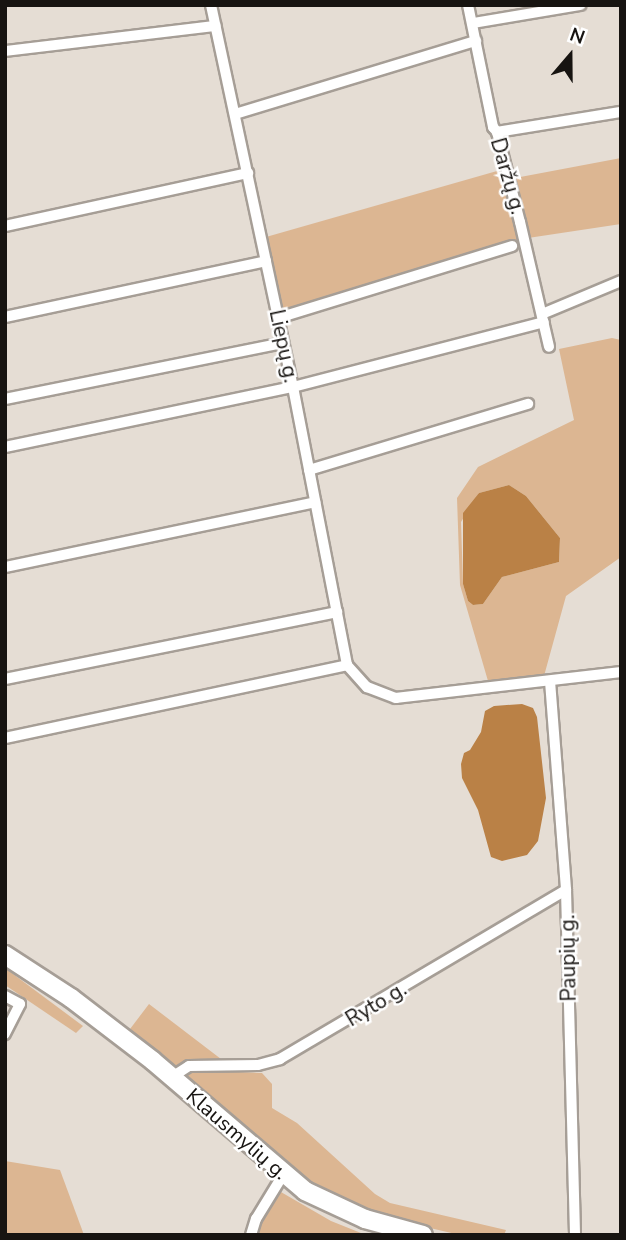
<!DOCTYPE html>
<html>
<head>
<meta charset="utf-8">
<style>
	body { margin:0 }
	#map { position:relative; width:626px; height:1240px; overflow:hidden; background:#e5ddd4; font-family:"Nunito Sans",sans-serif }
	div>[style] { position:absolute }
	.green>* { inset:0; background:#dcb692 }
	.water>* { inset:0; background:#ba8146 }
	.roads { filter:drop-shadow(2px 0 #a69e96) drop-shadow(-2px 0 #a69e96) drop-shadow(0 2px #a69e96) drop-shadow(0 -2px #a69e96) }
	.street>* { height:10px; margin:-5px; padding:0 5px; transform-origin:5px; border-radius:5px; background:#fff }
	.primary>* { height:18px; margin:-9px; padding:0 9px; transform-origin:9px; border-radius:9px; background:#fff }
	span { translate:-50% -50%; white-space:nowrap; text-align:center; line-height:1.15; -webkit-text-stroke:5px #fff; paint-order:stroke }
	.street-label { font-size:21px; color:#171411 }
	.frame { position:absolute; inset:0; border:7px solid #171411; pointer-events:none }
	.north { position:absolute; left:535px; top:21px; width:70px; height:70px; -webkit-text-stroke:5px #fff; paint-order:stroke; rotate:20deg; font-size:19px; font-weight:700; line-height:28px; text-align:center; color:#171411 }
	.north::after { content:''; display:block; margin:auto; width:24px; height:32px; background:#171411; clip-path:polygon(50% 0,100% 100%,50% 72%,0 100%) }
</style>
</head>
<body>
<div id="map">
	<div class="green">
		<i style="clip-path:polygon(621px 158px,621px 224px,528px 238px,515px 178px)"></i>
		<i style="clip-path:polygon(497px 171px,500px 181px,506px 180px,520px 240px,283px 310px,266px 237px)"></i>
		<i style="clip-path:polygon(evenodd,612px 338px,621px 340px,621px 557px,566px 596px,544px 676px,488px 681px,460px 585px,457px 498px,478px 467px,574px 420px,559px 349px,612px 338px,509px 485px,526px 496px,560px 538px,559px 562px,502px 577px,483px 604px,473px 605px,468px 601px,463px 584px,461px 522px,479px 493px,509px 485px)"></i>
		<i style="clip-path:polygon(5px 968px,83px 1026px,76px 1033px,5px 985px)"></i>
		<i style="clip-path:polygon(149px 1004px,238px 1072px,262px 1073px,272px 1084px,272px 1108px,297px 1123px,375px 1194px,390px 1203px,506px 1230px,504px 1235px,460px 1235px,387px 1218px,361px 1209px,298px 1176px,127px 1033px)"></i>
		<i style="clip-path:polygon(5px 1161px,60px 1170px,84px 1235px,5px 1235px)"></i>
		<i style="clip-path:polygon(274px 1188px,331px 1221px,366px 1235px,251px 1235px)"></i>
	</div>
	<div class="water">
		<i style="clip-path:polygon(509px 485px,526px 496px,560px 538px,559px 562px,502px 577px,483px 604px,473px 605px,468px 601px,463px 584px,463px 513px,479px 493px)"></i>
		<i style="clip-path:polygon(522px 704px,533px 708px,537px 717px,546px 798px,538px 841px,527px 855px,502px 861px,491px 857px,478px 810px,462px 778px,461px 764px,464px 753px,470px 750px,481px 732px,485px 711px,494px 706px)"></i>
	</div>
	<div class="roads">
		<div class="street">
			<i style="left:211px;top:5px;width:391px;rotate:77.9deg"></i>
			<i style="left:293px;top:387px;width:283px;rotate:79deg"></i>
			<i style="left:347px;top:665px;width:30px;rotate:48deg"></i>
			<i style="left:367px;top:687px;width:31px;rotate:21deg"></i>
			<i style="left:396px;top:698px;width:226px;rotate:-6.6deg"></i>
			<i style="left:468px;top:5px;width:125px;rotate:78.4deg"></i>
			<i style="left:493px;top:127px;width:6px;rotate:51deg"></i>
			<i style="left:497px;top:132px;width:93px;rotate:75.7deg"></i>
			<i style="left:520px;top:222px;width:128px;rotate:76.9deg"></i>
			<i style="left:473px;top:23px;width:109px;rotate:-9.5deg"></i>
			<i style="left:5px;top:51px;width:212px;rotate:-6.8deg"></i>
			<i style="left:235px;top:114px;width:252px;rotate:-16.9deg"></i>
			<i style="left:497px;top:132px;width:126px;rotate:-9.2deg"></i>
			<i style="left:5px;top:226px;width:249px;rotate:-12.3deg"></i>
			<i style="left:542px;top:314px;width:86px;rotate:-22.7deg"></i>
			<i style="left:5px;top:317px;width:267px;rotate:-12.1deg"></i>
			<i style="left:278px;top:318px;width:245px;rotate:-17.1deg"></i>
			<i style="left:5px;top:399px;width:284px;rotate:-11.4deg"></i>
			<i style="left:5px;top:447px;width:294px;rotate:-11.8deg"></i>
			<i style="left:293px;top:387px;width:259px;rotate:-14.5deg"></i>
			<i style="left:309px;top:470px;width:229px;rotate:-16.8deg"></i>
			<i style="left:5px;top:567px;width:317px;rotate:-11.8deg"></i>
			<i style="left:5px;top:679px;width:339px;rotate:-11.4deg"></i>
			<i style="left:550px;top:681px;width:210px;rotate:85.6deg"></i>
			<i style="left:566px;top:890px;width:345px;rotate:88.5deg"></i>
			<i style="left:5px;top:738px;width:350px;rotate:-12deg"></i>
			<i style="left:5px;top:996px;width:17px;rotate:28deg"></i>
			<i style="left:20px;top:1004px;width:34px;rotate:117deg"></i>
			<i style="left:172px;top:1077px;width:20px;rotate:-33deg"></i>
			<i style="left:189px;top:1066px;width:69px;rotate:-0.8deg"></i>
			<i style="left:258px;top:1065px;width:23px;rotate:-15deg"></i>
			<i style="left:280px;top:1059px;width:332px;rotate:-30.6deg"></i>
			<i style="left:251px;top:1235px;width:17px;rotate:-73deg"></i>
			<i style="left:256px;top:1219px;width:52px;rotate:-58.5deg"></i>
		</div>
		<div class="primary">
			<i style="left:5px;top:955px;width:79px;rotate:33.1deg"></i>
			<i style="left:71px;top:998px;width:103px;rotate:37.5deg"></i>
			<i style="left:153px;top:1061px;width:200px;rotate:40.5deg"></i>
			<i style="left:305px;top:1191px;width:66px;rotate:25deg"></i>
			<i style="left:365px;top:1219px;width:60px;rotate:15.4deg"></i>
		</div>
	</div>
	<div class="street-label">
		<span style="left:508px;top:176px;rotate:74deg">Daržų g.</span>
		<span style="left:284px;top:346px;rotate:78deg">Liepų g.</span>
		<span style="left:568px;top:958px;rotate:-91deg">Paupių g.</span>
		<span style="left:376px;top:1004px;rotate:-31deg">Ryto g.</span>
		<span style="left:237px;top:1134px;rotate:41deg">Klausmylių g.</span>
	</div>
	<div class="frame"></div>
	<div class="north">N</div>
</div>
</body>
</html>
